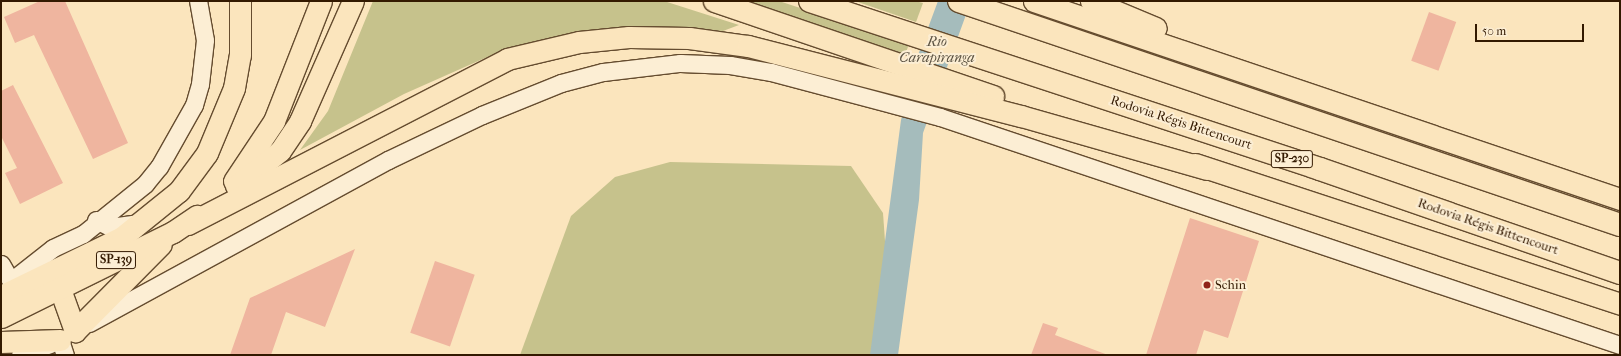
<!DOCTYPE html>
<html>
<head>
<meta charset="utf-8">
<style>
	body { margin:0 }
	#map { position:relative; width:1621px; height:356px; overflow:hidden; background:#fbe5bd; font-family:"IM FELL French Canon",serif }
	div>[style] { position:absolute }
	.green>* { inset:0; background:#c6c28c }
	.water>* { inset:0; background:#a5bcbc }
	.building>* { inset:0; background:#efb59f; transform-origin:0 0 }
	.roads { filter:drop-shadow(1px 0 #654c2f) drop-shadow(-1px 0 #654c2f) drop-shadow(0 1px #654c2f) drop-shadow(0 -1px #654c2f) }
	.minor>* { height:17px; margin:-8.5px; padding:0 8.5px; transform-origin:8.5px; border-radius:8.5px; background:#fceed4 }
	.major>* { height:21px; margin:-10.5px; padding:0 10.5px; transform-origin:10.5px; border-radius:10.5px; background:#fbe5bd }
	.highway>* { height:22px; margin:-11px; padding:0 11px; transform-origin:11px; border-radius:11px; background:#fbe5bd }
	.dots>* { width:11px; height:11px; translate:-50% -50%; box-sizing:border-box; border:2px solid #fceed4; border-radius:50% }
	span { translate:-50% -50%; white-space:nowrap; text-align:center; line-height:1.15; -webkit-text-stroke:4px #fceed4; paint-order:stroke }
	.shield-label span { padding:1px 3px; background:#fceed4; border:1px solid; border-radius:3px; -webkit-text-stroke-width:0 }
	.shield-label { font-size:12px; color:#331900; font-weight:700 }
	.street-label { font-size:13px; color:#331900 }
	.poi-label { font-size:13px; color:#331900 }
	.left { translate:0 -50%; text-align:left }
	.water-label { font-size:14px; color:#5b5242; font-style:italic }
	.frame { position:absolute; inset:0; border:2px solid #331900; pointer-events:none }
	.scale { position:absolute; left:1475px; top:24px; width:109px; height:18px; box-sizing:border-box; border:2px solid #331900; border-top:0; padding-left:5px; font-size:12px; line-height:14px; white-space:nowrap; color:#331900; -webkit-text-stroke:3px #fceed4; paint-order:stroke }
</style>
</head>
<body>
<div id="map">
	<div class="green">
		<i style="clip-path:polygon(373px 1px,664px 1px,739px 25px,723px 31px,636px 28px,494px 54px,404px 94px,300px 150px,328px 111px)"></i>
		<i style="clip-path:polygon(735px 1px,779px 1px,909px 44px,904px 58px)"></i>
		<i style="clip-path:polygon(855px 1px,915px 1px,923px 3px,916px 22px)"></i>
		<i style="clip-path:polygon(670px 162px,851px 166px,883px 213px,887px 269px,872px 355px,520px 355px,571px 216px,615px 177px)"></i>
	</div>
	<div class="water">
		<i style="clip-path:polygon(938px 1px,971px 1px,923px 133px,919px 200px,898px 355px,870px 355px,901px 120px,918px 55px)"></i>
	</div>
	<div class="building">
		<i style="clip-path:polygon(40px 1px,65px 1px,128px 143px,93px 159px,34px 35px,15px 43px,4px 17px)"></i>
		<i style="left:1429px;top:12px;width:29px;height:52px;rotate:20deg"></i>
		<i style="clip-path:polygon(13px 85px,63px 183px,20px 204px,5px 173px,17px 168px,1px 136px,1px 91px)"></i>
		<i style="clip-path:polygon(1190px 218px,1259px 241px,1228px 338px,1204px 330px,1196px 355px,1146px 355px)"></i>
		<i style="clip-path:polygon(355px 249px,325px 327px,286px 312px,271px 355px,230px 355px,250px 298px)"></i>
		<i style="left:435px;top:261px;width:42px;height:76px;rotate:19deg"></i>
		<i style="clip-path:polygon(1043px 323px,1058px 328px,1055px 335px,1108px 355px,1031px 355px)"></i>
	</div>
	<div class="roads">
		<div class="minor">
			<i style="left:96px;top:220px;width:16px;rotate:27deg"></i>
			<i style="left:110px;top:227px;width:30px;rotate:-8deg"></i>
			<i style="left:1px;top:264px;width:28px;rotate:60deg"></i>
			<i style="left:11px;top:281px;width:53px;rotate:-38.2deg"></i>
			<i style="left:53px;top:248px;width:33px;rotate:-25deg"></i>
			<i style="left:83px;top:234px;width:80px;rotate:-38.9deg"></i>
			<i style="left:145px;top:184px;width:22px;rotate:-51deg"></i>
			<i style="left:159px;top:167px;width:71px;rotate:-60.6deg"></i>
			<i style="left:194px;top:105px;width:22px;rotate:-74deg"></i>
			<i style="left:200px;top:84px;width:44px;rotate:-83.5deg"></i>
			<i style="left:205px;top:40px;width:40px;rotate:-100deg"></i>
			<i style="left:89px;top:323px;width:341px;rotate:-28.6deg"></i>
			<i style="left:388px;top:160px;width:104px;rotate:-25.6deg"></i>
			<i style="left:482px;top:115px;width:85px;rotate:-22.1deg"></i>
			<i style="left:561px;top:83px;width:43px;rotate:-14.7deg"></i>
			<i style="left:603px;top:72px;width:78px;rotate:-6.7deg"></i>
			<i style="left:680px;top:63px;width:50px;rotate:2.3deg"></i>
			<i style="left:730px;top:65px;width:42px;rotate:9.7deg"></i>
			<i style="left:771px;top:72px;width:175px;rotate:14.9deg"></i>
			<i style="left:940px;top:117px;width:717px;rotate:18.54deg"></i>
			<i style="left:60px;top:340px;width:16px;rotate:72deg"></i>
			<i style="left:20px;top:355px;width:32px;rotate:-20deg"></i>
		</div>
		<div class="major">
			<i style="left:714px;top:1px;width:295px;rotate:18.8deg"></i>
			<i style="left:1034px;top:1px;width:619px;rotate:18.67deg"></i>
			<i style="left:1091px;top:1px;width:70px;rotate:22.6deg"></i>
			<i style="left:1195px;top:164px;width:447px;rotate:18.2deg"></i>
			<i style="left:234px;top:181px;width:72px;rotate:-56.3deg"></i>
			<i style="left:274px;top:121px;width:129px;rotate:-68.6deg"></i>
			<i style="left:236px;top:186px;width:56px;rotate:-38.5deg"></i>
			<i style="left:280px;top:151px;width:36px;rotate:-56deg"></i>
			<i style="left:300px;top:121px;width:131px;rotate:-66.2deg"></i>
			<i style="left:188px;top:224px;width:359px;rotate:-27.3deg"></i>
			<i style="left:507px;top:59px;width:74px;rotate:-13.3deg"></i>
			<i style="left:579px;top:42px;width:50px;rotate:-5.7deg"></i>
			<i style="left:629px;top:37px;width:60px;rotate:1deg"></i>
			<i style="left:689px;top:38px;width:60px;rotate:7.7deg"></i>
			<i style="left:748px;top:46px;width:282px;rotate:14.4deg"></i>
			<i style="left:1021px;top:116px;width:193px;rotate:15.9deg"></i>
			<i style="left:51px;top:279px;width:13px;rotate:48deg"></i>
			<i style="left:60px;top:289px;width:45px;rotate:70.3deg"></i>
			<i style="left:75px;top:331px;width:122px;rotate:-45.3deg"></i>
			<i style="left:1px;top:296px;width:135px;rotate:-26deg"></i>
			<i style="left:122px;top:237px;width:73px;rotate:-38.9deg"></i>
			<i style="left:179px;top:191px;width:47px;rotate:-53.6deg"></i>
			<i style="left:207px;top:153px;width:70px;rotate:-67.4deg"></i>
			<i style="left:234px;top:88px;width:34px;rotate:-80deg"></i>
			<i style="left:240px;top:55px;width:54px;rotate:-90deg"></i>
			<i style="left:1px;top:317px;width:192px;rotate:-26.3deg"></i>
			<i style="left:173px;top:232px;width:29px;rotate:-34deg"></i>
			<i style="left:1px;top:342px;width:59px;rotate:-1.9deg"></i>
		</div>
		<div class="highway">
			<i style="left:810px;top:1px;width:537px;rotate:18.23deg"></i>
			<i style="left:1320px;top:169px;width:318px;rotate:19.1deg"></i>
			<i style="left:959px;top:1px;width:698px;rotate:18.72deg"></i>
		</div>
	</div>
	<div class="dots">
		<i style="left:1207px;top:285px;background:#8f2418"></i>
	</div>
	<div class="shield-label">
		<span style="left:1292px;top:159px">SP-230</span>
		<span style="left:116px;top:260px">SP-139</span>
	</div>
	<div class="street-label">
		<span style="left:1181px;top:123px;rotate:18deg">Rodovia Régis Bittencourt</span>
		<span style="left:1488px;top:227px;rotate:19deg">Rodovia Régis Bittencourt</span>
	</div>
	<div class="poi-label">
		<span class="left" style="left:1215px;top:285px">Schin</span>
	</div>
	<div class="water-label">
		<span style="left:937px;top:50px">Rio<br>Carapiranga</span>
	</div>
	<div class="frame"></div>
	<div class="scale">50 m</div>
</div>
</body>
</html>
